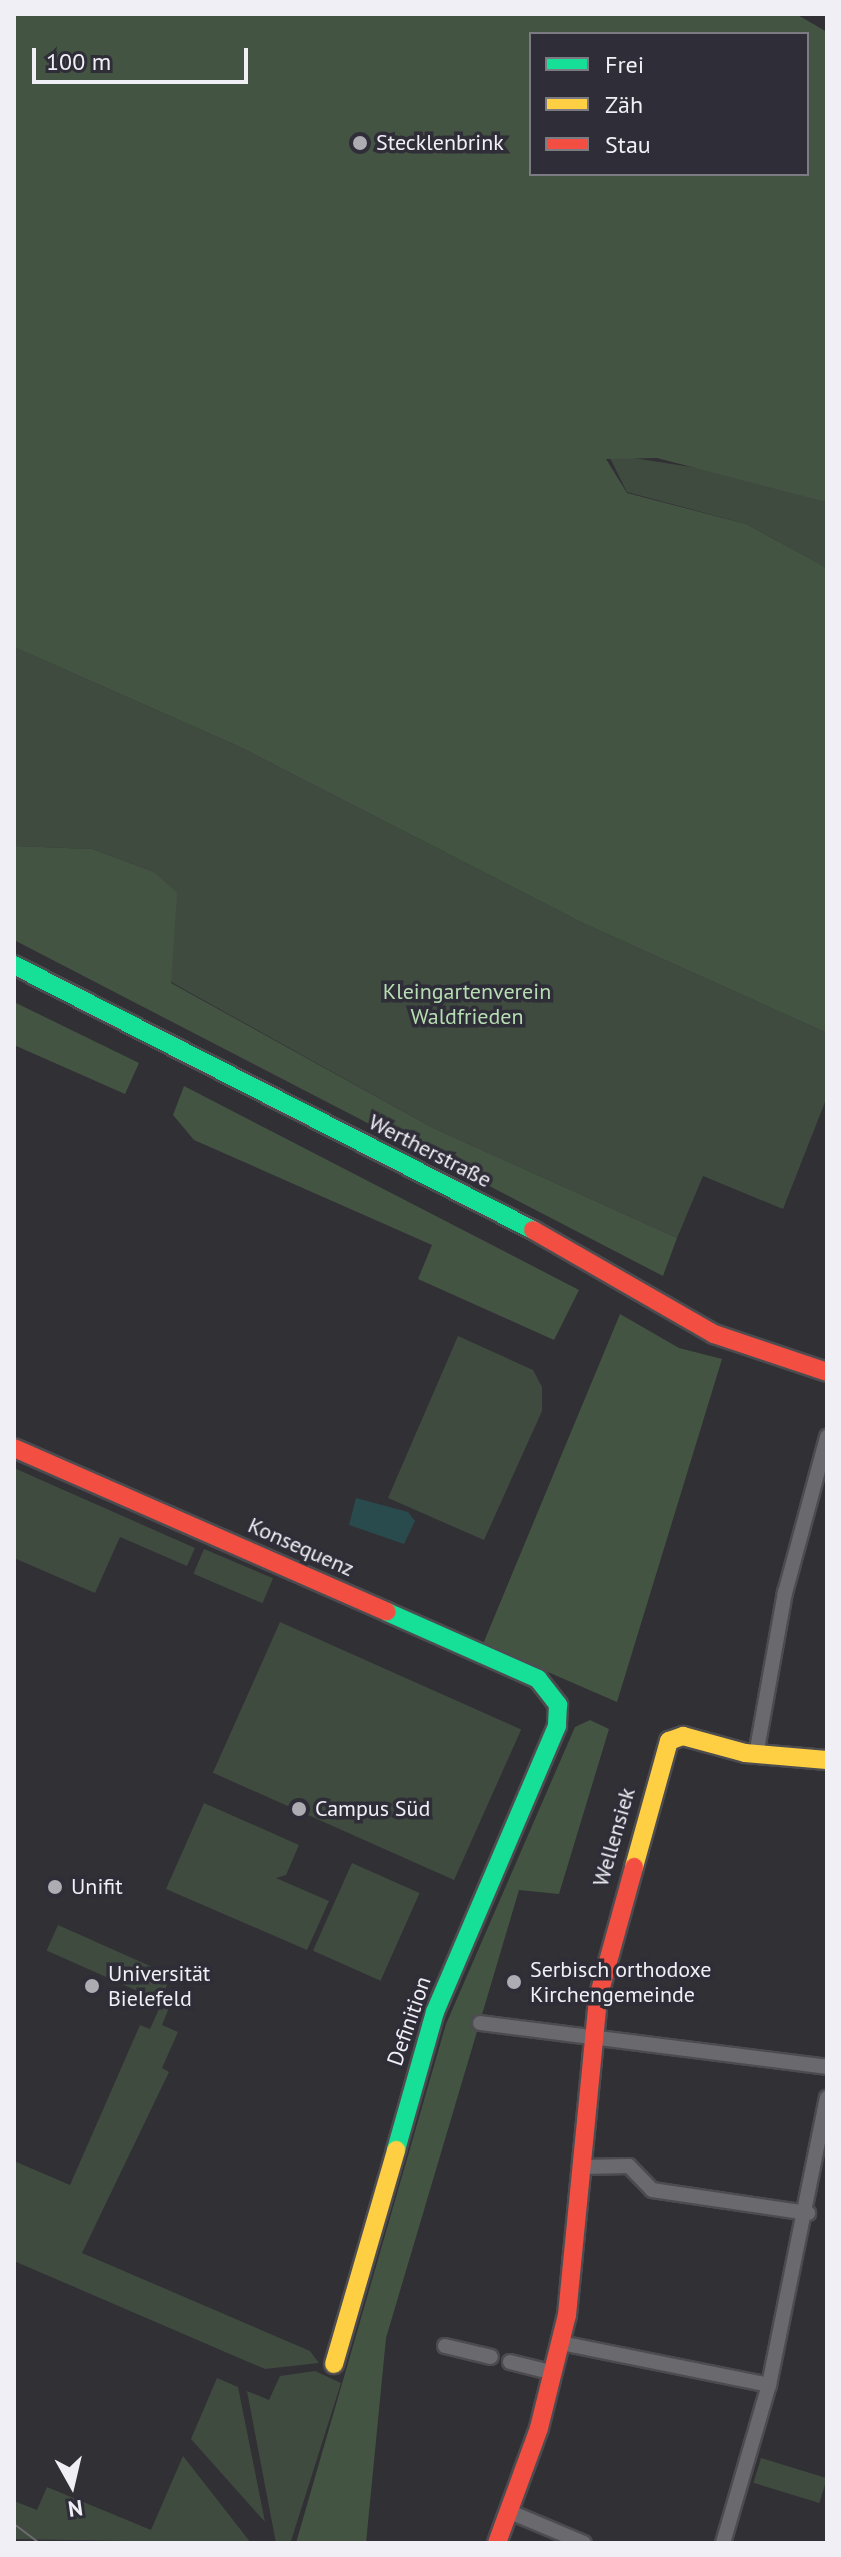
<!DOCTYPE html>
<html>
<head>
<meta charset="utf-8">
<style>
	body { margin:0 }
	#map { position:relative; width:841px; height:2557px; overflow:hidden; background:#303035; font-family:"PT Sans",sans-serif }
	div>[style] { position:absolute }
	.green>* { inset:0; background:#404b40; transform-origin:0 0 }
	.forest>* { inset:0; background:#445443 }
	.water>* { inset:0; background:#2a4b4e }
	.roads { filter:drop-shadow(2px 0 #4c4c50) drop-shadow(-2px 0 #4c4c50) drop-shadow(0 2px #4c4c50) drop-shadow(0 -2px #4c4c50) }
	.street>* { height:14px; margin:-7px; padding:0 7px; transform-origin:7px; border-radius:7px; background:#6a6a6e }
	.fast>* { height:18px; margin:-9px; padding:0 9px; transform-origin:9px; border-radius:9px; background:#16e098 }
	.slow>* { height:18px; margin:-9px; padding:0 9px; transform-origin:9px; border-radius:9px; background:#ffcf43 }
	.jam>* { height:18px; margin:-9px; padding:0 9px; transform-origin:9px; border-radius:9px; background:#f24e42 }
	.tram>* { height:2px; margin:-1px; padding:0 1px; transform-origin:1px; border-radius:1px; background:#6b6b6e }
	.dots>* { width:22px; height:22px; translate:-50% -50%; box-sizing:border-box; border:4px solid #2f2d38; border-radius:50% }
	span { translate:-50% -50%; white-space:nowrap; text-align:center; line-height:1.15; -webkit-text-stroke:7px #2f2d38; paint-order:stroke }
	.poi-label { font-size:22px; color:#f0eff6 }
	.left { translate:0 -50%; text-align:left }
	.park-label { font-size:22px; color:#b6deb2 }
	.street-label { font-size:22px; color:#f0eff6 }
	.frame { position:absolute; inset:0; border:16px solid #f0eff6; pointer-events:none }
	.legend { position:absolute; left:529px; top:32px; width:280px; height:144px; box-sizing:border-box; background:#2f2d38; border:2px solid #7c7b84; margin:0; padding:10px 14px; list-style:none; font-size:24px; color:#f0eff6 }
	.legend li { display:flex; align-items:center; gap:16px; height:40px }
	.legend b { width:40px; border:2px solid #7c7b84 }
	.north { position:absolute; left:32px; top:2445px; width:80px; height:80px; -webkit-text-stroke:6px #2f2d38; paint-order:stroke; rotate:172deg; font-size:22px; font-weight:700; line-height:32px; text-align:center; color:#f0eff6 }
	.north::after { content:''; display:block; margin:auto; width:28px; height:36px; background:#f0eff6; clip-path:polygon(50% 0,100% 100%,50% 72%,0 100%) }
	.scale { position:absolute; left:32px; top:48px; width:216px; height:36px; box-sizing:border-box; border:4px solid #f0eff6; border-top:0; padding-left:10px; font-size:24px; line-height:28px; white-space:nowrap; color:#f0eff6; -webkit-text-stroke:6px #2f2d38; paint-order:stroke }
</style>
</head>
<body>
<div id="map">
	<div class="green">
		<i style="clip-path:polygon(608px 454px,742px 475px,827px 502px,827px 568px,746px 524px,627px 492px)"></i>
		<i style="clip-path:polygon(14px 647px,238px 746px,583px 923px,827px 1033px,827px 1097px,783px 1209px,703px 1176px,677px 1238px,433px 1128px,171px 982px,171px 907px,154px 872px,92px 849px,14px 846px)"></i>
		<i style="clip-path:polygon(458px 1336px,533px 1370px,542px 1387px,542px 1411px,484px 1540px,388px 1498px)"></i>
		<i style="clip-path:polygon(14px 1468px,195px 1548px,187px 1566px,120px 1537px,95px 1593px,14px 1558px)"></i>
		<i style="left:204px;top:1549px;width:75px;height:27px;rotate:23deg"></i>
		<i style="left:280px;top:1622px;width:264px;height:165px;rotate:24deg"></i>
		<i style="clip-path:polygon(204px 1803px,299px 1845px,286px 1875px,276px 1878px,329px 1901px,307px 1950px,166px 1889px)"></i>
		<i style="left:352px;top:1863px;width:74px;height:96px;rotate:24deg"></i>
		<i style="left:58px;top:1925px;width:124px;height:28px;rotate:24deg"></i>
		<i style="clip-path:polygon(163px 2000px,171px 2003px,162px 2025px,178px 2032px,162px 2068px,169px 2072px,82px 2253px,310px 2351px,319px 2363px,265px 2369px,14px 2261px,14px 2161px,70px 2185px,140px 2025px,150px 2029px)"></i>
		<i style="clip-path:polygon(315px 2371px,341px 2383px,291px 2541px,276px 2543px,247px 2391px,269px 2400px,280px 2376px)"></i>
		<i style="clip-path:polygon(217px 2378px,238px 2387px,265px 2522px,191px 2439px)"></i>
		<i style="clip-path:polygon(183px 2456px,251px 2543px,14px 2539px,14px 2501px,37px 2510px,47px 2487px,151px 2530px)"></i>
		<i style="left:761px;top:2458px;width:69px;height:26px;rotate:17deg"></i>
	</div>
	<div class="forest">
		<i style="clip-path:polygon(evenodd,14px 14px,796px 14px,827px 32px,827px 502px,657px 458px,606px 459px,627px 493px,746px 524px,827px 568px,827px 1033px,583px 923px,238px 746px,14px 647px,14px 14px,807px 34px,807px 174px,531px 174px,531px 34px,807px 34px)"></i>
		<i style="clip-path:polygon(14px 846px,92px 849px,154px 872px,177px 893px,171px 983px,433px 1128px,677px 1238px,663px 1276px,14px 940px)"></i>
		<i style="clip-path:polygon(14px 1002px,139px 1063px,125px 1094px,14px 1045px)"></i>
		<i style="clip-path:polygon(184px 1086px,579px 1290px,554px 1340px,418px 1279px,432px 1245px,194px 1140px,173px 1115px)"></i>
		<i style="clip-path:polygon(620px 1314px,679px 1348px,722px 1359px,617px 1702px,483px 1644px)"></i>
		<i style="clip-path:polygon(590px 1720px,609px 1729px,559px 1894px,519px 1890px,386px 2338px,366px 2543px,296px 2543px,446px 2024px,575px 1727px)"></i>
	</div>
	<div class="water">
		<i style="clip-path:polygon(356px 1498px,408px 1512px,415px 1521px,404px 1544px,349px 1525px)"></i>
	</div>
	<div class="roads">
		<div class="street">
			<i style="left:756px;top:1755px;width:165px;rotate:-79.9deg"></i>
			<i style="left:785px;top:1593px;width:162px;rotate:-74.9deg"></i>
			<i style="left:480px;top:2023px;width:350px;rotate:7.2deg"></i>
			<i style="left:582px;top:2167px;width:47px;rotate:-1.2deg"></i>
			<i style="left:629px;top:2166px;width:33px;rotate:46deg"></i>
			<i style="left:652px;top:2190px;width:158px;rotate:8.4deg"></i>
			<i style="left:561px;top:2343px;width:212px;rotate:11.4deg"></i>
			<i style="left:445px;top:2346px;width:47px;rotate:13.4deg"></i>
			<i style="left:510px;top:2362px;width:45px;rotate:14deg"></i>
			<i style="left:510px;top:2512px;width:80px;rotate:22.7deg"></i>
			<i style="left:723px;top:2543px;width:165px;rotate:-73.8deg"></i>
			<i style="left:769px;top:2385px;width:293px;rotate:-78.6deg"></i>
		</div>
		<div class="fast">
			<i style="left:14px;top:965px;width:583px;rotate:27.05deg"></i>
			<i style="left:387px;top:1612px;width:165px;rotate:23.9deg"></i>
			<i style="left:538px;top:1679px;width:33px;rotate:52deg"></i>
			<i style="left:558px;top:1705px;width:21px;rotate:93deg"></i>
			<i style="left:557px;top:1726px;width:311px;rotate:113.1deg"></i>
			<i style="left:435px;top:2012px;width:143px;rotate:105.8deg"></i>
		</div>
		<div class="slow">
			<i style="left:634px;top:1867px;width:131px;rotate:-74.5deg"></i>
			<i style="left:669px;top:1741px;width:15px;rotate:-20deg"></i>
			<i style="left:683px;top:1736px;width:64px;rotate:15.3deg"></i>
			<i style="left:745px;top:1753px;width:82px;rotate:4.9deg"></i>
			<i style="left:334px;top:2364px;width:223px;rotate:-73.8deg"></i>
		</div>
		<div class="jam">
			<i style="left:533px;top:1230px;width:209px;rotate:29.9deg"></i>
			<i style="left:714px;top:1334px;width:119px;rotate:18.6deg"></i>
			<i style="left:14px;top:1448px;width:407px;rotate:23.7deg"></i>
			<i style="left:497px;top:2543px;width:122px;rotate:-69.9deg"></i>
			<i style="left:539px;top:2428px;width:116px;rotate:-76.1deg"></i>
			<i style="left:567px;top:2315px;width:319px;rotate:-84.4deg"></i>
			<i style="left:598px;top:1998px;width:136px;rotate:-74.6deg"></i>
		</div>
	</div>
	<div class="tram">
		<i style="left:14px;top:2524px;width:31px;rotate:37deg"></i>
	</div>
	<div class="dots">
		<i style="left:360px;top:143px;background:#adacb2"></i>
		<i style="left:299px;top:1809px;background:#adacb2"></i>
		<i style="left:55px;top:1887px;background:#adacb2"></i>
		<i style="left:514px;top:1982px;background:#adacb2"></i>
		<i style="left:92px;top:1986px;background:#adacb2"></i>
	</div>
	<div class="poi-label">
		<span class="left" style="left:376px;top:143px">Stecklenbrink</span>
		<span class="left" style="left:315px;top:1809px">Campus Süd</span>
		<span class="left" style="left:71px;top:1887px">Unifit</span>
		<span class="left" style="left:530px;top:1982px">Serbisch orthodoxe<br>Kirchengemeinde</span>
		<span class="left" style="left:108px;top:1986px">Universität<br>Bielefeld</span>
	</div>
	<div class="park-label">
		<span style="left:467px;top:1004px">Kleingartenverein<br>Waldfrieden</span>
	</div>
	<div class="street-label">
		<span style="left:430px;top:1151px;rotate:27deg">Wertherstraße</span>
		<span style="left:301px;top:1547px;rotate:24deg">Konsequenz</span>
		<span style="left:614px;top:1837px;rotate:-74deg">Wellensiek</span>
		<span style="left:409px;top:2021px;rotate:-71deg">Definition</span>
	</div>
	<div class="frame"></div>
	<ul class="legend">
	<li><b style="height:10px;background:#16e098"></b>Frei</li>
	<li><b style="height:10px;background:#ffcf43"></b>Zäh</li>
	<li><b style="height:10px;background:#f24e42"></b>Stau</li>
	</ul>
	<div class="north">N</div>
	<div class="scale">100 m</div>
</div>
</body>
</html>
